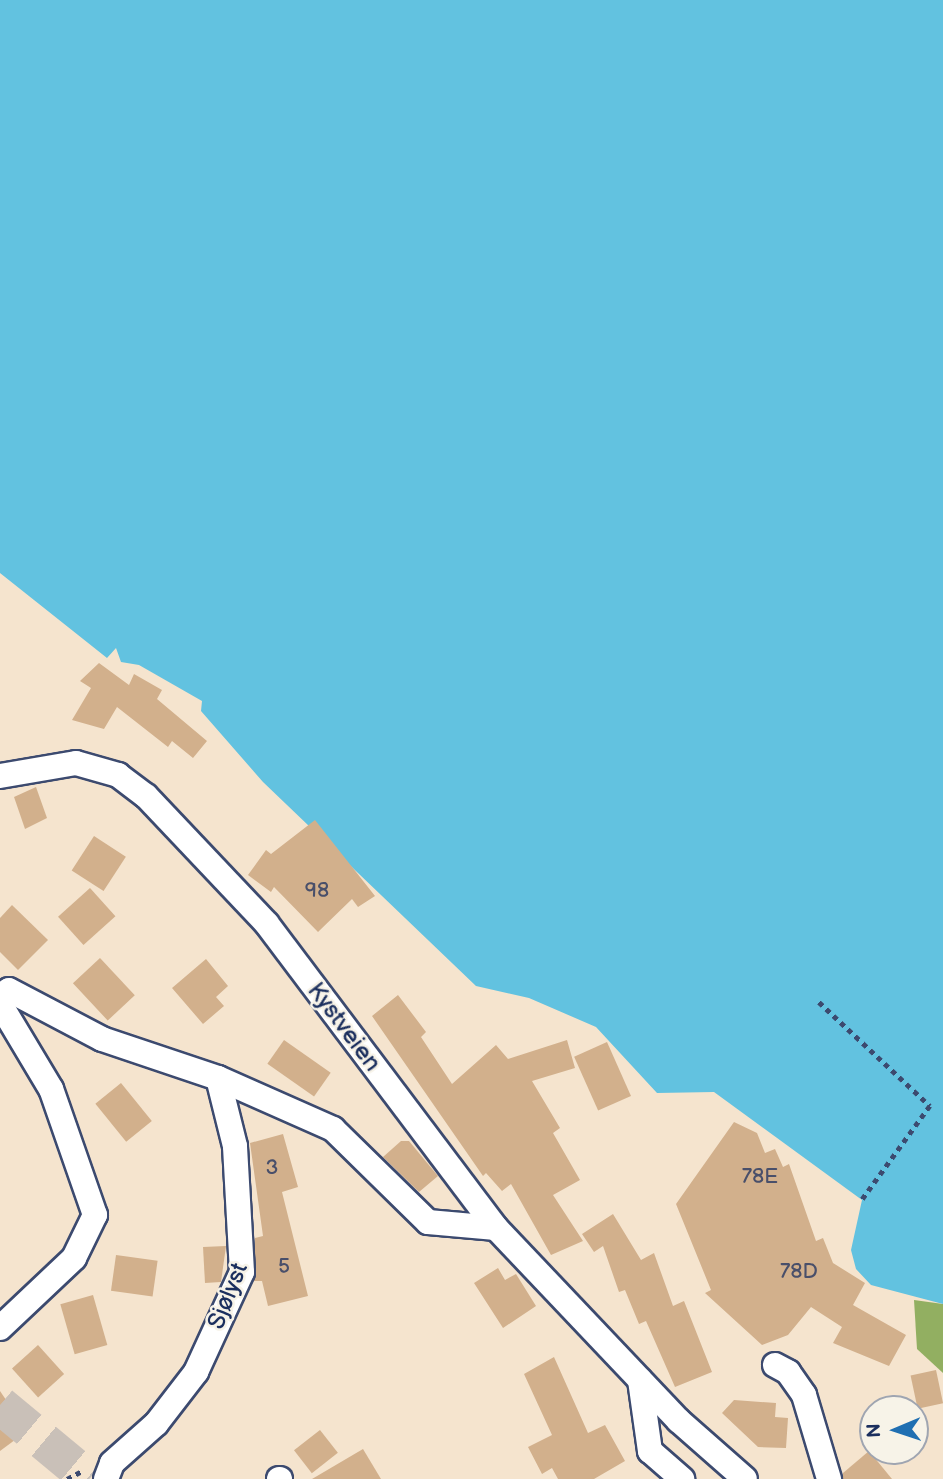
<!DOCTYPE html>
<html>
<head>
<meta charset="utf-8">
<style>
	body { margin:0 }
	#map { position:relative; width:943px; height:1479px; overflow:hidden; background:#f5e4ce; font-family:"Balsamiq Sans",sans-serif }
	div>[style] { position:absolute }
	.forest>* { inset:0; background:#92af61 }
	.water>* { inset:0; background:#62c2e0 }
	.building>* { inset:0; background:#d2b08c; transform-origin:0 0 }
	.primary-tunnel>* { height:38px; margin-top:-19px; transform-origin:0; background:repeating-linear-gradient(90deg,#c9c0b8 0 38px,transparent 0 57px) }
	.path>* { height:4.5px; margin-top:-2.25px; transform-origin:0; background:repeating-linear-gradient(90deg,#3c4a6f 0 5px,transparent 0 10px) }
	.roads { filter:drop-shadow(2px 0 #3c4a6f) drop-shadow(-2px 0 #3c4a6f) drop-shadow(0 2px #3c4a6f) drop-shadow(0 -2px #3c4a6f) }
	.street>* { height:24px; margin:-12px; padding:0 12px; transform-origin:12px; border-radius:12px; background:#fff }
	span { translate:-50% -50%; white-space:nowrap; text-align:center; line-height:1.15; -webkit-text-stroke:5px #f7f3e8; paint-order:stroke }
	.number-label { font-size:21px; color:#494f6a }
	.number-label span { -webkit-text-stroke-width:0 }
	.street-label { font-size:24px; color:#1b2f5e }
	.north { position:absolute; left:859px; top:1395px; width:70px; height:70px; box-sizing:border-box; background:#f7f3e8; border:2px solid #9fa5b1; border-radius:50%; rotate:268deg; font-size:19px; font-weight:700; line-height:28px; text-align:center; color:#1b2f5e }
	.north::after { content:''; display:block; margin:auto; width:24px; height:32px; background:#1f6fb2; clip-path:polygon(50% 0,100% 100%,50% 72%,0 100%) }
</style>
</head>
<body>
<div id="map">
	<div class="forest">
		<i style="clip-path:polygon(914px 1300px,943px 1304px,943px 1373px,917px 1349px)"></i>
	</div>
	<div class="water">
		<i style="clip-path:polygon(0 0,943px 0,943px 1304px,871px 1285px,856px 1269px,851px 1250px,862px 1200px,714px 1092px,657px 1093px,596px 1027px,529px 998px,476px 986px,263px 782px,201px 711px,202px 701px,139px 665px,121px 662px,116px 648px,107px 658px,0 573px)"></i>
	</div>
	<div class="building">
		<i style="clip-path:polygon(99px 663px,129px 685px,134px 674px,162px 690px,157px 699px,207px 741px,193px 758px,172px 741px,168px 747px,117px 707px,104px 729px,72px 720px,91px 688px,80px 681px)"></i>
		<i style="clip-path:polygon(36px 787px,47px 818px,25px 829px,14px 797px)"></i>
		<i style="clip-path:polygon(315px 820px,375px 896px,358px 907px,352px 899px,318px 932px,274px 887px,271px 892px,248px 875px,266px 850px,271px 854px)"></i>
		<i style="left:94px;top:836px;width:38px;height:41px;rotate:33deg"></i>
		<i style="left:90px;top:888px;width:38px;height:43px;rotate:48deg"></i>
		<i style="clip-path:polygon(12px 905px,48px 940px,18px 970px,0 952px,0 918px)"></i>
		<i style="left:100px;top:958px;width:51px;height:37px;rotate:47deg"></i>
		<i style="clip-path:polygon(206px 959px,228px 986px,216px 997px,224px 1006px,203px 1024px,172px 988px)"></i>
		<i style="clip-path:polygon(398px 995px,426px 1032px,421px 1037px,452px 1084px,496px 1045px,508px 1059px,567px 1040px,575px 1068px,532px 1081px,560px 1128px,553px 1133px,580px 1180px,553px 1195px,583px 1241px,551px 1255px,511px 1184px,502px 1191px,486px 1173px,483px 1176px,372px 1016px)"></i>
		<i style="left:284px;top:1040px;width:57px;height:29px;rotate:35deg"></i>
		<i style="left:607px;top:1042px;width:59px;height:36px;rotate:66deg"></i>
		<i style="left:121px;top:1083px;width:49px;height:33px;rotate:51deg"></i>
		<i style="clip-path:polygon(734px 1122px,757px 1133px,765px 1153px,775px 1149px,783px 1167px,789px 1164px,816px 1241px,823px 1238px,833px 1263px,865px 1283px,853px 1305px,906px 1335px,889px 1366px,833px 1343px,842px 1327px,811px 1307px,788px 1335px,762px 1345px,705px 1293px,711px 1290px,676px 1204px)"></i>
		<i style="clip-path:polygon(283px 1134px,298px 1187px,282px 1192px,308px 1296px,268px 1306px,262px 1281px,254px 1281px,255px 1238px,263px 1236px,250px 1143px)"></i>
		<i style="clip-path:polygon(401px 1141px,409px 1141px,438px 1176px,419px 1192px,383px 1157px)"></i>
		<i style="clip-path:polygon(613px 1214px,641px 1260px,654px 1253px,673px 1306px,684px 1301px,712px 1372px,675px 1387px,646px 1321px,639px 1324px,625px 1290px,619px 1292px,603px 1246px,594px 1252px,582px 1234px)"></i>
		<i style="clip-path:polygon(226px 1246px,221px 1282px,205px 1283px,203px 1247px)"></i>
		<i style="left:116px;top:1255px;width:42px;height:36px;rotate:8deg"></i>
		<i style="clip-path:polygon(498px 1268px,505px 1280px,516px 1274px,536px 1306px,503px 1328px,474px 1283px)"></i>
		<i style="left:93px;top:1295px;width:52px;height:34px;rotate:74deg"></i>
		<i style="left:38px;top:1345px;width:39px;height:35px;rotate:48deg"></i>
		<i style="clip-path:polygon(554px 1357px,588px 1433px,605px 1425px,625px 1461px,594px 1479px,558px 1479px,552px 1468px,542px 1474px,528px 1447px,552px 1435px,524px 1374px)"></i>
		<i style="left:936px;top:1370px;width:34px;height:26px;rotate:78deg"></i>
		<i style="clip-path:polygon(0 1391px,27px 1431px,0 1451px)"></i>
		<i style="clip-path:polygon(734px 1400px,776px 1403px,775px 1417px,788px 1418px,786px 1448px,758px 1447px,722px 1413px)"></i>
		<i style="left:320px;top:1430px;width:29px;height:33px;rotate:52deg"></i>
		<i style="clip-path:polygon(363px 1449px,381px 1479px,312px 1479px)"></i>
		<i style="clip-path:polygon(869px 1451px,892px 1479px,843px 1479px,843px 1473px)"></i>
	</div>
	<div class="primary-tunnel">
		<i style="left:0;top:1405px;width:116px;rotate:39.7deg"></i>
	</div>
	<div class="path">
		<i style="left:819px;top:1002px;width:152px;rotate:43.1deg"></i>
		<i style="left:930px;top:1106px;width:116px;rotate:125.9deg"></i>
		<i style="left:67px;top:1479px;width:19px;rotate:-28deg"></i>
	</div>
	<div class="roads">
		<div class="street">
			<i style="left:0;top:776px;width:77px;rotate:-9.7deg"></i>
			<i style="left:76px;top:763px;width:44px;rotate:15.9deg"></i>
			<i style="left:118px;top:775px;width:35px;rotate:37deg"></i>
			<i style="left:146px;top:796px;width:176px;rotate:46.6deg"></i>
			<i style="left:267px;top:924px;width:381px;rotate:53deg"></i>
			<i style="left:496px;top:1228px;width:265px;rotate:46.5deg"></i>
			<i style="left:678px;top:1420px;width:89px;rotate:41.4deg"></i>
			<i style="left:0;top:1328px;width:102px;rotate:-43.4deg"></i>
			<i style="left:74px;top:1258px;width:48px;rotate:-64deg"></i>
			<i style="left:95px;top:1215px;width:133px;rotate:-109.2deg"></i>
			<i style="left:51px;top:1089px;width:96px;rotate:-120.9deg"></i>
			<i style="left:2px;top:1007px;width:18px;rotate:-68deg"></i>
			<i style="left:9px;top:990px;width:105px;rotate:27.8deg"></i>
			<i style="left:102px;top:1039px;width:122px;rotate:18.6deg"></i>
			<i style="left:218px;top:1078px;width:126px;rotate:23.9deg"></i>
			<i style="left:333px;top:1129px;width:133px;rotate:44.4deg"></i>
			<i style="left:428px;top:1222px;width:68px;rotate:5deg"></i>
			<i style="left:775px;top:1365px;width:15px;rotate:28deg"></i>
			<i style="left:788px;top:1372px;width:28px;rotate:55deg"></i>
			<i style="left:804px;top:1395px;width:88px;rotate:73.4deg"></i>
			<i style="left:640px;top:1380px;width:72px;rotate:82deg"></i>
			<i style="left:650px;top:1451px;width:43px;rotate:41.2deg"></i>
			<i style="left:106px;top:1479px;width:17px;rotate:-69deg"></i>
			<i style="left:112px;top:1463px;width:59px;rotate:-41.6deg"></i>
			<i style="left:156px;top:1424px;width:66px;rotate:-52.4deg"></i>
			<i style="left:196px;top:1372px;width:110px;rotate:-65.3deg"></i>
			<i style="left:242px;top:1272px;width:126px;rotate:-93.2deg"></i>
			<i style="left:235px;top:1146px;width:70px;rotate:-104deg"></i>
			<i style="left:279px;top:1479px;width:1px"></i>
		</div>
	</div>
	<div class="number-label">
		<span style="left:317px;top:891px">98</span>
		<span style="left:272px;top:1168px">3</span>
		<span style="left:760px;top:1177px">78E</span>
		<span style="left:284px;top:1267px">5</span>
		<span style="left:799px;top:1272px">78D</span>
	</div>
	<div class="street-label">
		<span style="left:344px;top:1027px;rotate:53deg">Kystveien</span>
		<span style="left:228px;top:1296px;rotate:-68deg">Sjølyst</span>
	</div>
	<div class="north">N</div>
</div>
</body>
</html>
